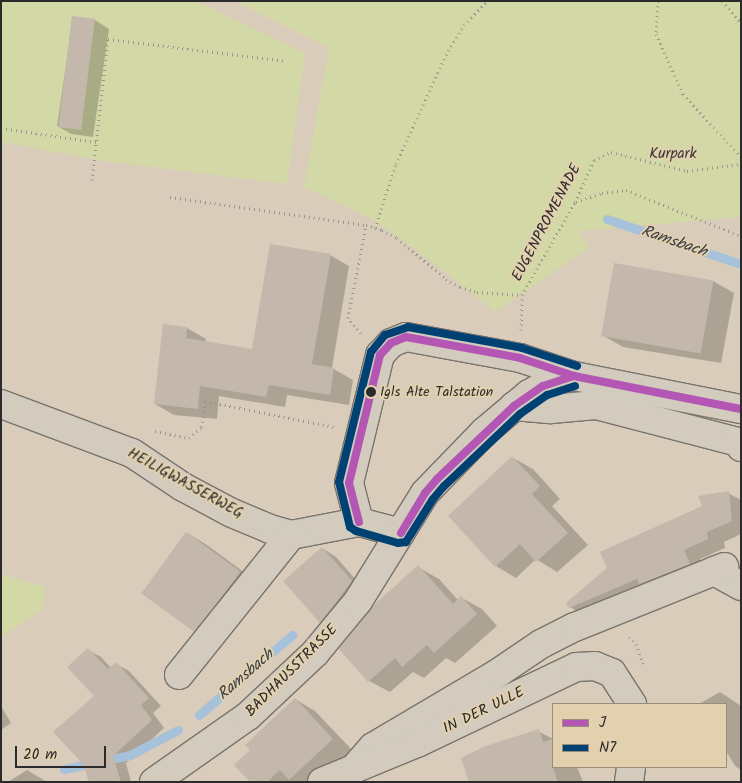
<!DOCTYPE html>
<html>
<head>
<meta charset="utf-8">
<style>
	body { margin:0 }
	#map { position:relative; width:742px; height:783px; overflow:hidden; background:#d9ccba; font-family:Kalam,sans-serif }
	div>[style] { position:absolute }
	.green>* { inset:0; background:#d3d8a7 }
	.shadow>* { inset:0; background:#0003 }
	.stream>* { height:9px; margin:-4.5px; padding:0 4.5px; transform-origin:4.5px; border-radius:4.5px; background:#a6c2db }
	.building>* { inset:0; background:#c4b7ab; transform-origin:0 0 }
	.path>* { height:3px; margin-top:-1.5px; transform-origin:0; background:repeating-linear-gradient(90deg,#9a958c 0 1px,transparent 0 5px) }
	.roads { filter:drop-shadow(1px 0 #79736b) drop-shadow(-1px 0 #79736b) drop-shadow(0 1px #79736b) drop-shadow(0 -1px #79736b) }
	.minor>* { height:28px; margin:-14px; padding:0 14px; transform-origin:14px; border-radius:14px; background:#d2cbbe }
	.bus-1>* { height:8px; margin:-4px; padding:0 4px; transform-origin:4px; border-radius:4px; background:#b457b4 }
	.bus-2>* { height:8px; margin:-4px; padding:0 4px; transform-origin:4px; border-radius:4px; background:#004173 }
	.dots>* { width:14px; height:14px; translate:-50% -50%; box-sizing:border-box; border:2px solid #e2d0ae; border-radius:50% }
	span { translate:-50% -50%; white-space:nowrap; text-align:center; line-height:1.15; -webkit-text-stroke:4px #e2d0ae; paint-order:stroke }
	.bus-label { font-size:14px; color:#2b2b2b }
	.left { translate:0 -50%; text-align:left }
	.park-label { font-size:15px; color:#3b3d36 }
	.street-label { font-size:15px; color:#2b2b2b }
	.water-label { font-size:16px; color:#3a4148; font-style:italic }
	.frame { position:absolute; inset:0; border:2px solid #2b2b2b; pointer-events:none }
	.legend { position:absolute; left:552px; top:703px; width:175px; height:65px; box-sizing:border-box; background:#e2d0ae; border:1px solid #998e7a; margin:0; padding:6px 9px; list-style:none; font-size:15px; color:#2b2b2b }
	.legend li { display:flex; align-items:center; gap:10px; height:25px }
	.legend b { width:25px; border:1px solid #998e7a }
	.scale { position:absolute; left:15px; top:746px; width:91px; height:22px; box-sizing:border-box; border:2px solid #2b2b2b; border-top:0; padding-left:6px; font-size:15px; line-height:18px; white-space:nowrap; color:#2b2b2b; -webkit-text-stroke:4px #e2d0ae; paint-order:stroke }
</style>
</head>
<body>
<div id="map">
	<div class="green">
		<i style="clip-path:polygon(1px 1px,196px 1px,305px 53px,287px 184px,103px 161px,1px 142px)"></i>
		<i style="clip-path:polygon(234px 1px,741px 1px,741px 217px,579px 231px,589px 248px,495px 312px,443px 270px,372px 219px,304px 187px,329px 48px)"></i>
		<i style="clip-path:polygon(1px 574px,46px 587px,42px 610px,1px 637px)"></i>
	</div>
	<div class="shadow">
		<i style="clip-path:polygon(73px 17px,95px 20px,109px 29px,93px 137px,71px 134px,57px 126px)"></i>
		<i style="clip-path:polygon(330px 255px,349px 266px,332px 368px,353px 380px,349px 405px,287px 395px,285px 407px,219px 396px,217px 419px,174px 415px,155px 404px,187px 328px,206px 339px,205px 343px,253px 351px)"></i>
		<i style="clip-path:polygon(713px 281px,734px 293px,721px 363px,623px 347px,602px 335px)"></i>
		<i style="clip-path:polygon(513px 458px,533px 469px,560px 499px,552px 506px,588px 545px,557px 572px,536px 559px,516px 578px,496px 566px)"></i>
		<i style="clip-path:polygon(728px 493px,741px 500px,741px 534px,724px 542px,725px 548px,700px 559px,707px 573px,587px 617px,570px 607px,704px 506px)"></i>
		<i style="clip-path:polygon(187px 533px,207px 545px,260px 584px,215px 643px,194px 631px)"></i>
		<i style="clip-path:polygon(322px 548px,336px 557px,365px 590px,334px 630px,320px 622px)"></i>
		<i style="clip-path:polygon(418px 567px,439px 579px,458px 600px,462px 598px,482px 609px,497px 626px,455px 663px,446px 658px,424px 678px,413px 672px,390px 692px,369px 681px)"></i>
		<i style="clip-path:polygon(88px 650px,101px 657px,111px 668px,116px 664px,129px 671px,161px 706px,153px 713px,164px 728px,126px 763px,131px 782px,90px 782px,95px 696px)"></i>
		<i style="clip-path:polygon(720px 692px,741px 706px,741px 770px,735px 766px,726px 751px,726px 704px,699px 704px)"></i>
		<i style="clip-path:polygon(295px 699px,315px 711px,353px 751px,320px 782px,251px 782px,251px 750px)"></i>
		<i style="clip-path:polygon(1px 706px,11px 723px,1px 730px)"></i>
		<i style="clip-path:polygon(538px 731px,553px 739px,553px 767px,577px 767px,583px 782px,471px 782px)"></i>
		<i style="clip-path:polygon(27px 770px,47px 782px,8px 782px)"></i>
	</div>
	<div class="stream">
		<i style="left:607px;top:219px;width:141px;rotate:18.6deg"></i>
		<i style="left:199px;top:715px;width:123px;rotate:-40.7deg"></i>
		<i style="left:64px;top:769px;width:67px;rotate:-12deg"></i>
		<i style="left:130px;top:755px;width:54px;rotate:-27.5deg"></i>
	</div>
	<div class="building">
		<i style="left:72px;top:16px;width:23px;height:112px;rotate:7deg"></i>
		<i style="clip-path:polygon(270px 244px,331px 254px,312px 364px,334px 368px,330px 395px,269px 385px,266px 397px,200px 386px,198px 409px,154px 404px,163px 324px,187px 327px,186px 338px,252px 349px)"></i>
		<i style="left:614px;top:263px;width:101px;height:74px;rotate:10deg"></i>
		<i style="clip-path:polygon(512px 456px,540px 486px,532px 494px,568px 533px,536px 562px,520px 544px,495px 567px,448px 516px)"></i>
		<i style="clip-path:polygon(729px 491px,732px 521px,707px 532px,708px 539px,684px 550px,690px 564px,639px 584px,637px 579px,569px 608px,566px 603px,607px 568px,600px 552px,702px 506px,698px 496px)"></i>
		<i style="left:186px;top:532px;width:67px;height:76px;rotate:36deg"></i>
		<i style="clip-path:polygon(322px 547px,352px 581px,320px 623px,283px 581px)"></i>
		<i style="clip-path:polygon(418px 565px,453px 604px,461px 596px,477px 614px,434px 653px,427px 645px,402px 667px,395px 658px,368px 682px,339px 649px,373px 606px)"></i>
		<i style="clip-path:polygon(88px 648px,108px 669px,116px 662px,149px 698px,141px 705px,152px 720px,113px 756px,121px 782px,89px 782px,83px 764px,53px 732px,94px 696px,67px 667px)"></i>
		<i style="clip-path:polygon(295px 698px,333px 739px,289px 780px,280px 770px,267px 782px,250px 782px,234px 765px,250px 750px,245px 745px)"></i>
		<i style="clip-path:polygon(539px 729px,543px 742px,553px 739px,553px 768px,558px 782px,469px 782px,461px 758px,483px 747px)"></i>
	</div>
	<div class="path">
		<i style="left:658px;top:1px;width:33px;rotate:93deg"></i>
		<i style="left:656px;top:34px;width:66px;rotate:65.8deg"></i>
		<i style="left:683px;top:94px;width:86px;rotate:47.4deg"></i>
		<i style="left:722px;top:1px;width:29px;rotate:49deg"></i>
		<i style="left:1px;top:128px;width:96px;rotate:8.4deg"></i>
		<i style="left:92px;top:180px;width:142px;rotate:-83.5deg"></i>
		<i style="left:108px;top:39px;width:179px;rotate:7deg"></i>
		<i style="left:170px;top:197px;width:198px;rotate:8.1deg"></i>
		<i style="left:366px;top:225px;width:17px;rotate:17deg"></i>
		<i style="left:382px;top:230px;width:17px;rotate:28deg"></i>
		<i style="left:397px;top:238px;width:64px;rotate:39.9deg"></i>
		<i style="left:446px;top:279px;width:16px;rotate:30deg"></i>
		<i style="left:460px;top:287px;width:18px;rotate:16deg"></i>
		<i style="left:477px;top:292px;width:45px;rotate:3.8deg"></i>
		<i style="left:576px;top:202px;width:28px;rotate:-19deg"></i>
		<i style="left:602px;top:193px;width:24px;rotate:-7deg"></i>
		<i style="left:626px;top:190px;width:124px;rotate:21.8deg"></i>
		<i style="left:375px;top:228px;width:67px;rotate:-71.8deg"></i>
		<i style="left:396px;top:164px;width:120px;rotate:-65.4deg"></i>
		<i style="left:446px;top:55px;width:35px;rotate:-59deg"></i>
		<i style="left:464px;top:25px;width:33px;rotate:-46deg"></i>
		<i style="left:521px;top:330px;width:35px;rotate:-88deg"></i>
		<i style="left:522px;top:295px;width:107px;rotate:-60.3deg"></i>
		<i style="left:575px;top:202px;width:46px;rotate:-65.7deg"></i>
		<i style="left:594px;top:160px;width:19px;rotate:-25deg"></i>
		<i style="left:611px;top:152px;width:78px;rotate:14deg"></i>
		<i style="left:687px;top:171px;width:54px;rotate:-7.4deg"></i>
		<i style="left:361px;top:333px;width:20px;rotate:-131deg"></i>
		<i style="left:348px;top:318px;width:95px;rotate:-79deg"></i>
		<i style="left:155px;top:431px;width:35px;rotate:12deg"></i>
		<i style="left:189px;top:438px;width:17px;rotate:-40deg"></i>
		<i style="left:202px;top:427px;width:26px;rotate:-83deg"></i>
		<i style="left:205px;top:401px;width:132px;rotate:11.4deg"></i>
		<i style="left:629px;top:637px;width:10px;rotate:45deg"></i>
		<i style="left:636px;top:644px;width:21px;rotate:71deg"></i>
	</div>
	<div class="roads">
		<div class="minor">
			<i style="left:1px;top:404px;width:140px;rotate:20.5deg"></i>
			<i style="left:132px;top:453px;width:61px;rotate:33.7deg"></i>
			<i style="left:183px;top:487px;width:55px;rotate:28deg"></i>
			<i style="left:232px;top:513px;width:41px;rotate:22.8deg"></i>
			<i style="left:270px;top:529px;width:22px;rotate:16deg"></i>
			<i style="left:291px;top:535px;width:69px;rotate:-10.8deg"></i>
			<i style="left:359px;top:522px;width:43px;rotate:14.7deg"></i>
			<i style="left:514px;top:406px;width:37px;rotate:5deg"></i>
			<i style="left:551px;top:409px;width:45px;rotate:-5.1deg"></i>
			<i style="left:596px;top:405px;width:147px;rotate:14.6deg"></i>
			<i style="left:738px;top:442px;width:6px;rotate:59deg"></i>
			<i style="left:359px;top:522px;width:40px;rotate:-104.4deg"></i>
			<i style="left:349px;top:483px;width:132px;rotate:-76.4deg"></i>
			<i style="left:380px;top:355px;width:16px;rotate:-47deg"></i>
			<i style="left:391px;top:343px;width:16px;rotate:-22deg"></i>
			<i style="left:406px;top:337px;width:116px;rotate:10.4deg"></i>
			<i style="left:520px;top:358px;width:57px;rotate:18.4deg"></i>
			<i style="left:574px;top:376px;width:170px;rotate:11.2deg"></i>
			<i style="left:714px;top:571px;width:31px;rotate:29deg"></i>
			<i style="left:179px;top:675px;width:179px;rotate:-51.3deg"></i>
			<i style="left:352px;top:771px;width:32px;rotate:-49deg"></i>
			<i style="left:373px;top:747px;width:145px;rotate:-30.6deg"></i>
			<i style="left:498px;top:673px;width:52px;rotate:-34deg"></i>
			<i style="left:541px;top:644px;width:38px;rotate:-27deg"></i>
			<i style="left:575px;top:627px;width:161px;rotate:-21.9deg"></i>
			<i style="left:154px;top:782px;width:115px;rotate:-35.1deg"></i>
			<i style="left:248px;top:716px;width:92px;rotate:-43.2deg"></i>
			<i style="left:315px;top:653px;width:67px;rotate:-50.4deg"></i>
			<i style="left:358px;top:601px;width:127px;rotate:-58.2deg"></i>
			<i style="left:425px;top:493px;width:85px;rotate:-46deg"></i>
			<i style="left:484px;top:432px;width:59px;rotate:-40.2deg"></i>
			<i style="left:529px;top:394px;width:16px;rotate:-30deg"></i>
			<i style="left:543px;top:386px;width:33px;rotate:-18deg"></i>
			<i style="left:322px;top:782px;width:103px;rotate:-22.3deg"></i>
			<i style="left:417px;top:743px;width:176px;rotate:-25.5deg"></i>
			<i style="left:576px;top:667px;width:19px;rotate:-3deg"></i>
			<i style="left:595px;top:666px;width:18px;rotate:22deg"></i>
			<i style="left:612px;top:673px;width:37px;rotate:57deg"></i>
			<i style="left:629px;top:782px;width:15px;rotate:-82deg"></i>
		</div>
	</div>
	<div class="bus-1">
		<i style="left:359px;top:522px;width:40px;rotate:-104.4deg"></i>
		<i style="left:349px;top:483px;width:132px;rotate:-76.4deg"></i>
		<i style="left:380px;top:355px;width:16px;rotate:-47deg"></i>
		<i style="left:391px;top:343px;width:16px;rotate:-22deg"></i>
		<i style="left:406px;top:337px;width:116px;rotate:10.4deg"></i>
		<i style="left:520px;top:358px;width:57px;rotate:18.4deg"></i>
		<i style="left:574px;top:376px;width:170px;rotate:11.2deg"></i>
		<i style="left:401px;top:533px;width:47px;rotate:-59deg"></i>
		<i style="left:425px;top:493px;width:18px;rotate:-49deg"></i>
		<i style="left:437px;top:479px;width:106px;rotate:-43.5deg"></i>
		<i style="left:514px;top:406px;width:35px;rotate:-35deg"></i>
		<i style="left:543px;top:386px;width:33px;rotate:-18deg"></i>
	</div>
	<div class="bus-2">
		<i style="left:575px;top:386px;width:29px;rotate:162deg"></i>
		<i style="left:547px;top:395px;width:33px;rotate:145deg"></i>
		<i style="left:520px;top:414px;width:105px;rotate:136.5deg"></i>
		<i style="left:444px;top:486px;width:17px;rotate:130deg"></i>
		<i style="left:433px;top:499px;width:51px;rotate:122.1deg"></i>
		<i style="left:406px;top:542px;width:8px;rotate:173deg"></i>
		<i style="left:398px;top:543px;width:44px;rotate:-164.1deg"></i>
		<i style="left:356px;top:531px;width:7px;rotate:-146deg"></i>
		<i style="left:350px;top:527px;width:46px;rotate:-103.7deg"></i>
		<i style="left:339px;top:482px;width:134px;rotate:-76.2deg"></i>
		<i style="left:371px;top:352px;width:22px;rotate:-51deg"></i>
		<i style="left:385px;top:335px;width:24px;rotate:-19deg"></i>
		<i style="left:408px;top:327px;width:116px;rotate:10.4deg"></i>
		<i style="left:522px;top:348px;width:58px;rotate:18.1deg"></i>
	</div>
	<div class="dots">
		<i style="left:371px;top:392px;background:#2b2b2b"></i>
	</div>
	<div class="bus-label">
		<span class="left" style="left:380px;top:392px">Igls Alte Talstation</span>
	</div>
	<div class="park-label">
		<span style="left:673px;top:155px">Kurpark</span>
	</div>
	<div class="street-label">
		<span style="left:547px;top:223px;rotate:-62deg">EUGENPROMENADE</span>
		<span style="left:185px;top:484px;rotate:29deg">HEILIGWASSERWEG</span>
		<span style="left:292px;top:671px;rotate:-45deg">BADHAUSSTRASSE</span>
		<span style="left:484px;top:711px;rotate:-26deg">IN DER ULLE</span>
	</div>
	<div class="water-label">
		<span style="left:674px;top:242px;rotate:19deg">Ramsbach</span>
		<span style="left:246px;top:675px;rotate:-41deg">Ramsbach</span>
	</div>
	<div class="frame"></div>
	<ul class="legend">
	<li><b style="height:6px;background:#b457b4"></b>J</li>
	<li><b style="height:6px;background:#004173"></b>N7</li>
	</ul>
	<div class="scale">20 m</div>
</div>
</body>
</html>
